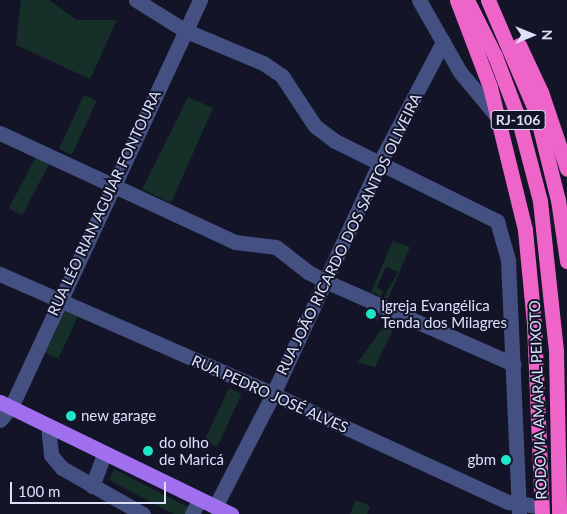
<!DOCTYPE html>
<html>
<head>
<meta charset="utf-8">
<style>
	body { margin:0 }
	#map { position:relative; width:567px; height:514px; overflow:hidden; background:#131427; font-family:Lato,sans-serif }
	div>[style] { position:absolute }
	.green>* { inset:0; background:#163029; transform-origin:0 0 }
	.building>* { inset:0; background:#212246; transform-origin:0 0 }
	.minor>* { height:15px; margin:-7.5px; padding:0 7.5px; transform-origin:7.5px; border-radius:7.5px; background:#435081 }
	.major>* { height:15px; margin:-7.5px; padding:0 7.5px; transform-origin:7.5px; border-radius:7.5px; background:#9f6ff0 }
	.highway>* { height:15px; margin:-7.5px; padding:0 7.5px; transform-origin:7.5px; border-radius:7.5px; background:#ef64c9 }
	.dots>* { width:14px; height:14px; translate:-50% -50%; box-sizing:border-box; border:2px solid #131427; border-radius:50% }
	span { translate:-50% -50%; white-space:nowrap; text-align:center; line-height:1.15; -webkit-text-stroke:4px #131427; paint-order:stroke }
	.shield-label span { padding:1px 4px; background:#131427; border:1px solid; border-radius:4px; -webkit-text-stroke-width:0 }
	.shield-label { font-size:14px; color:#dce0fb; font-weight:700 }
	.street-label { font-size:15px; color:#dce0fb }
	.poi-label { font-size:15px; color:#dce0fb }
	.left { translate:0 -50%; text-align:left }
	.right { translate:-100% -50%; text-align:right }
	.north { position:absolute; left:507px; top:10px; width:50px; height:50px; -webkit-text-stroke:4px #131427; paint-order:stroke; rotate:90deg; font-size:14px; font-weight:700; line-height:20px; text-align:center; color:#dce0fb }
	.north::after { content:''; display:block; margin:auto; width:18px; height:22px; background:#dce0fb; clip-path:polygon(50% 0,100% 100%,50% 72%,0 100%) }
	.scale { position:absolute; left:10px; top:482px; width:156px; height:22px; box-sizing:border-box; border:2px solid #dce0fb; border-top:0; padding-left:6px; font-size:15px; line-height:18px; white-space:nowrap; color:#dce0fb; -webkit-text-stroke:4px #131427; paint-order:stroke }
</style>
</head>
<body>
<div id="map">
	<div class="green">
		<i style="clip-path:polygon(21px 0,49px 0,77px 20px,117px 20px,90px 79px,16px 45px)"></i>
		<i style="left:84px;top:95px;width:14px;height:59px;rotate:25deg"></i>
		<i style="clip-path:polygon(188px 97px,213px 108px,171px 203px,142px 189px)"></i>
		<i style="left:36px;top:157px;width:15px;height:58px;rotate:28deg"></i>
		<i style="clip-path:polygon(393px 241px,410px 247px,388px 299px,384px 297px,398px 272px,386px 267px,377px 287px,383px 291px,381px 296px,371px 292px)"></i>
		<i style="left:65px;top:311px;width:14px;height:46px;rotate:25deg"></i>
		<i style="clip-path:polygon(396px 324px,375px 367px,358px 362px,384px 326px)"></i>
		<i style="left:229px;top:388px;width:14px;height:58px;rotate:25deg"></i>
		<i style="clip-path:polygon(114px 469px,201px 514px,174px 514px,109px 480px)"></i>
		<i style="clip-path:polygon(356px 500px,370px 506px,367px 514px,350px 514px)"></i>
	</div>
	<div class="building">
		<i style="left:366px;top:307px;width:17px;height:8px;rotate:25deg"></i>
	</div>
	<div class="minor">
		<i style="left:136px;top:0;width:57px;rotate:32deg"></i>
		<i style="left:184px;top:30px;width:86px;rotate:22.7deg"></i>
		<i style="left:263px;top:63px;width:23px;rotate:34deg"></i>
		<i style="left:282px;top:76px;width:60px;rotate:56.6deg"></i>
		<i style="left:315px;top:126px;width:25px;rotate:37deg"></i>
		<i style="left:335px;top:141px;width:181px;rotate:26.3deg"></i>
		<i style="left:497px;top:221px;width:41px;rotate:74.2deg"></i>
		<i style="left:508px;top:260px;width:254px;rotate:87.5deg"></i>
		<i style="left:419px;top:0;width:83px;rotate:60.3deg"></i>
		<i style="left:460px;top:72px;width:62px;rotate:50.2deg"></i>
		<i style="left:0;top:133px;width:259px;rotate:24.9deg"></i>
		<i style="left:235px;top:242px;width:41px;rotate:7deg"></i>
		<i style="left:276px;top:247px;width:41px;rotate:38deg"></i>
		<i style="left:308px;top:272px;width:19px;rotate:28deg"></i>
		<i style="left:325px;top:281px;width:206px;rotate:23.8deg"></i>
		<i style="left:0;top:274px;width:298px;rotate:23.7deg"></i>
		<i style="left:273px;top:394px;width:259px;rotate:24.7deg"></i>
		<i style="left:508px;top:502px;width:34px;rotate:8deg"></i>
		<i style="left:0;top:420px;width:17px;rotate:-50deg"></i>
		<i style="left:11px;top:407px;width:449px;rotate:-65.1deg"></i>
		<i style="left:48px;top:426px;width:29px;rotate:84deg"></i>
		<i style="left:51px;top:455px;width:17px;rotate:50deg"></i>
		<i style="left:62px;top:468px;width:93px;rotate:29.6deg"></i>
		<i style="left:92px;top:486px;width:34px;rotate:-69deg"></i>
		<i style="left:215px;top:507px;width:127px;rotate:-62.8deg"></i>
		<i style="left:273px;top:394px;width:255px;rotate:-65.2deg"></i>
		<i style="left:380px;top:162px;width:136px;rotate:-62.3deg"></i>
		<i style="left:192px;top:514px;width:16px;rotate:-63deg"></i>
	</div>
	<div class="major">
		<i style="left:0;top:402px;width:257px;rotate:25.9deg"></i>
	</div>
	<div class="highway">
		<i style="left:457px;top:0;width:93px;rotate:69.2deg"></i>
		<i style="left:490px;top:87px;width:147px;rotate:76.2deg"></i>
		<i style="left:525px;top:230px;width:94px;rotate:84.5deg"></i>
		<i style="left:534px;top:324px;width:190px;rotate:87.6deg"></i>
		<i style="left:467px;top:0;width:63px;rotate:63.4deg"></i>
		<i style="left:495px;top:56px;width:65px;rotate:69.3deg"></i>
		<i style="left:518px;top:117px;width:87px;rotate:75.3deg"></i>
		<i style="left:540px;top:201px;width:151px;rotate:83.9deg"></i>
		<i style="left:556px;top:351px;width:163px;rotate:88.9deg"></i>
		<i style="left:488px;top:0;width:122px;rotate:66.8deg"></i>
		<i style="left:536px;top:112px;width:91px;rotate:76deg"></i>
		<i style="left:558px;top:200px;width:62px;rotate:81.6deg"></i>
		<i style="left:519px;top:45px;width:52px;rotate:64.9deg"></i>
		<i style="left:541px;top:92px;width:81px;rotate:71.3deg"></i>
	</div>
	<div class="dots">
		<i style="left:371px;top:314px;background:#1ce7c8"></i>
		<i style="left:71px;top:416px;background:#1ce7c8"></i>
		<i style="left:148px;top:451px;background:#1ce7c8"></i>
		<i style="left:506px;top:460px;background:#1ce7c8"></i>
	</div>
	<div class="shield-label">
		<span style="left:518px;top:120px">RJ-106</span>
	</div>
	<div class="street-label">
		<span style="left:104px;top:203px;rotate:-65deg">RUA LÉO RIAN AGUIAR FONTOURA</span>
		<span style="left:349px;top:234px;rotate:-64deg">RUA JOÃO RICARDO DOS SANTOS OLIVEIRA</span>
		<span style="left:270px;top:394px;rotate:24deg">RUA PEDRO JOSÉ ALVES</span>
		<span style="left:538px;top:400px;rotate:-92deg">RODOVIA AMARAL PEIXOTO</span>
	</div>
	<div class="poi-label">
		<span class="left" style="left:381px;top:314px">Igreja Evangélica<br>Tenda dos Milagres</span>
		<span class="left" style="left:81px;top:416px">new garage</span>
		<span class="left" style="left:159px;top:451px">do olho<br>de Maricá</span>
		<span class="right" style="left:496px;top:460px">gbm</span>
	</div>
	<div class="north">N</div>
	<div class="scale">100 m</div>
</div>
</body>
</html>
